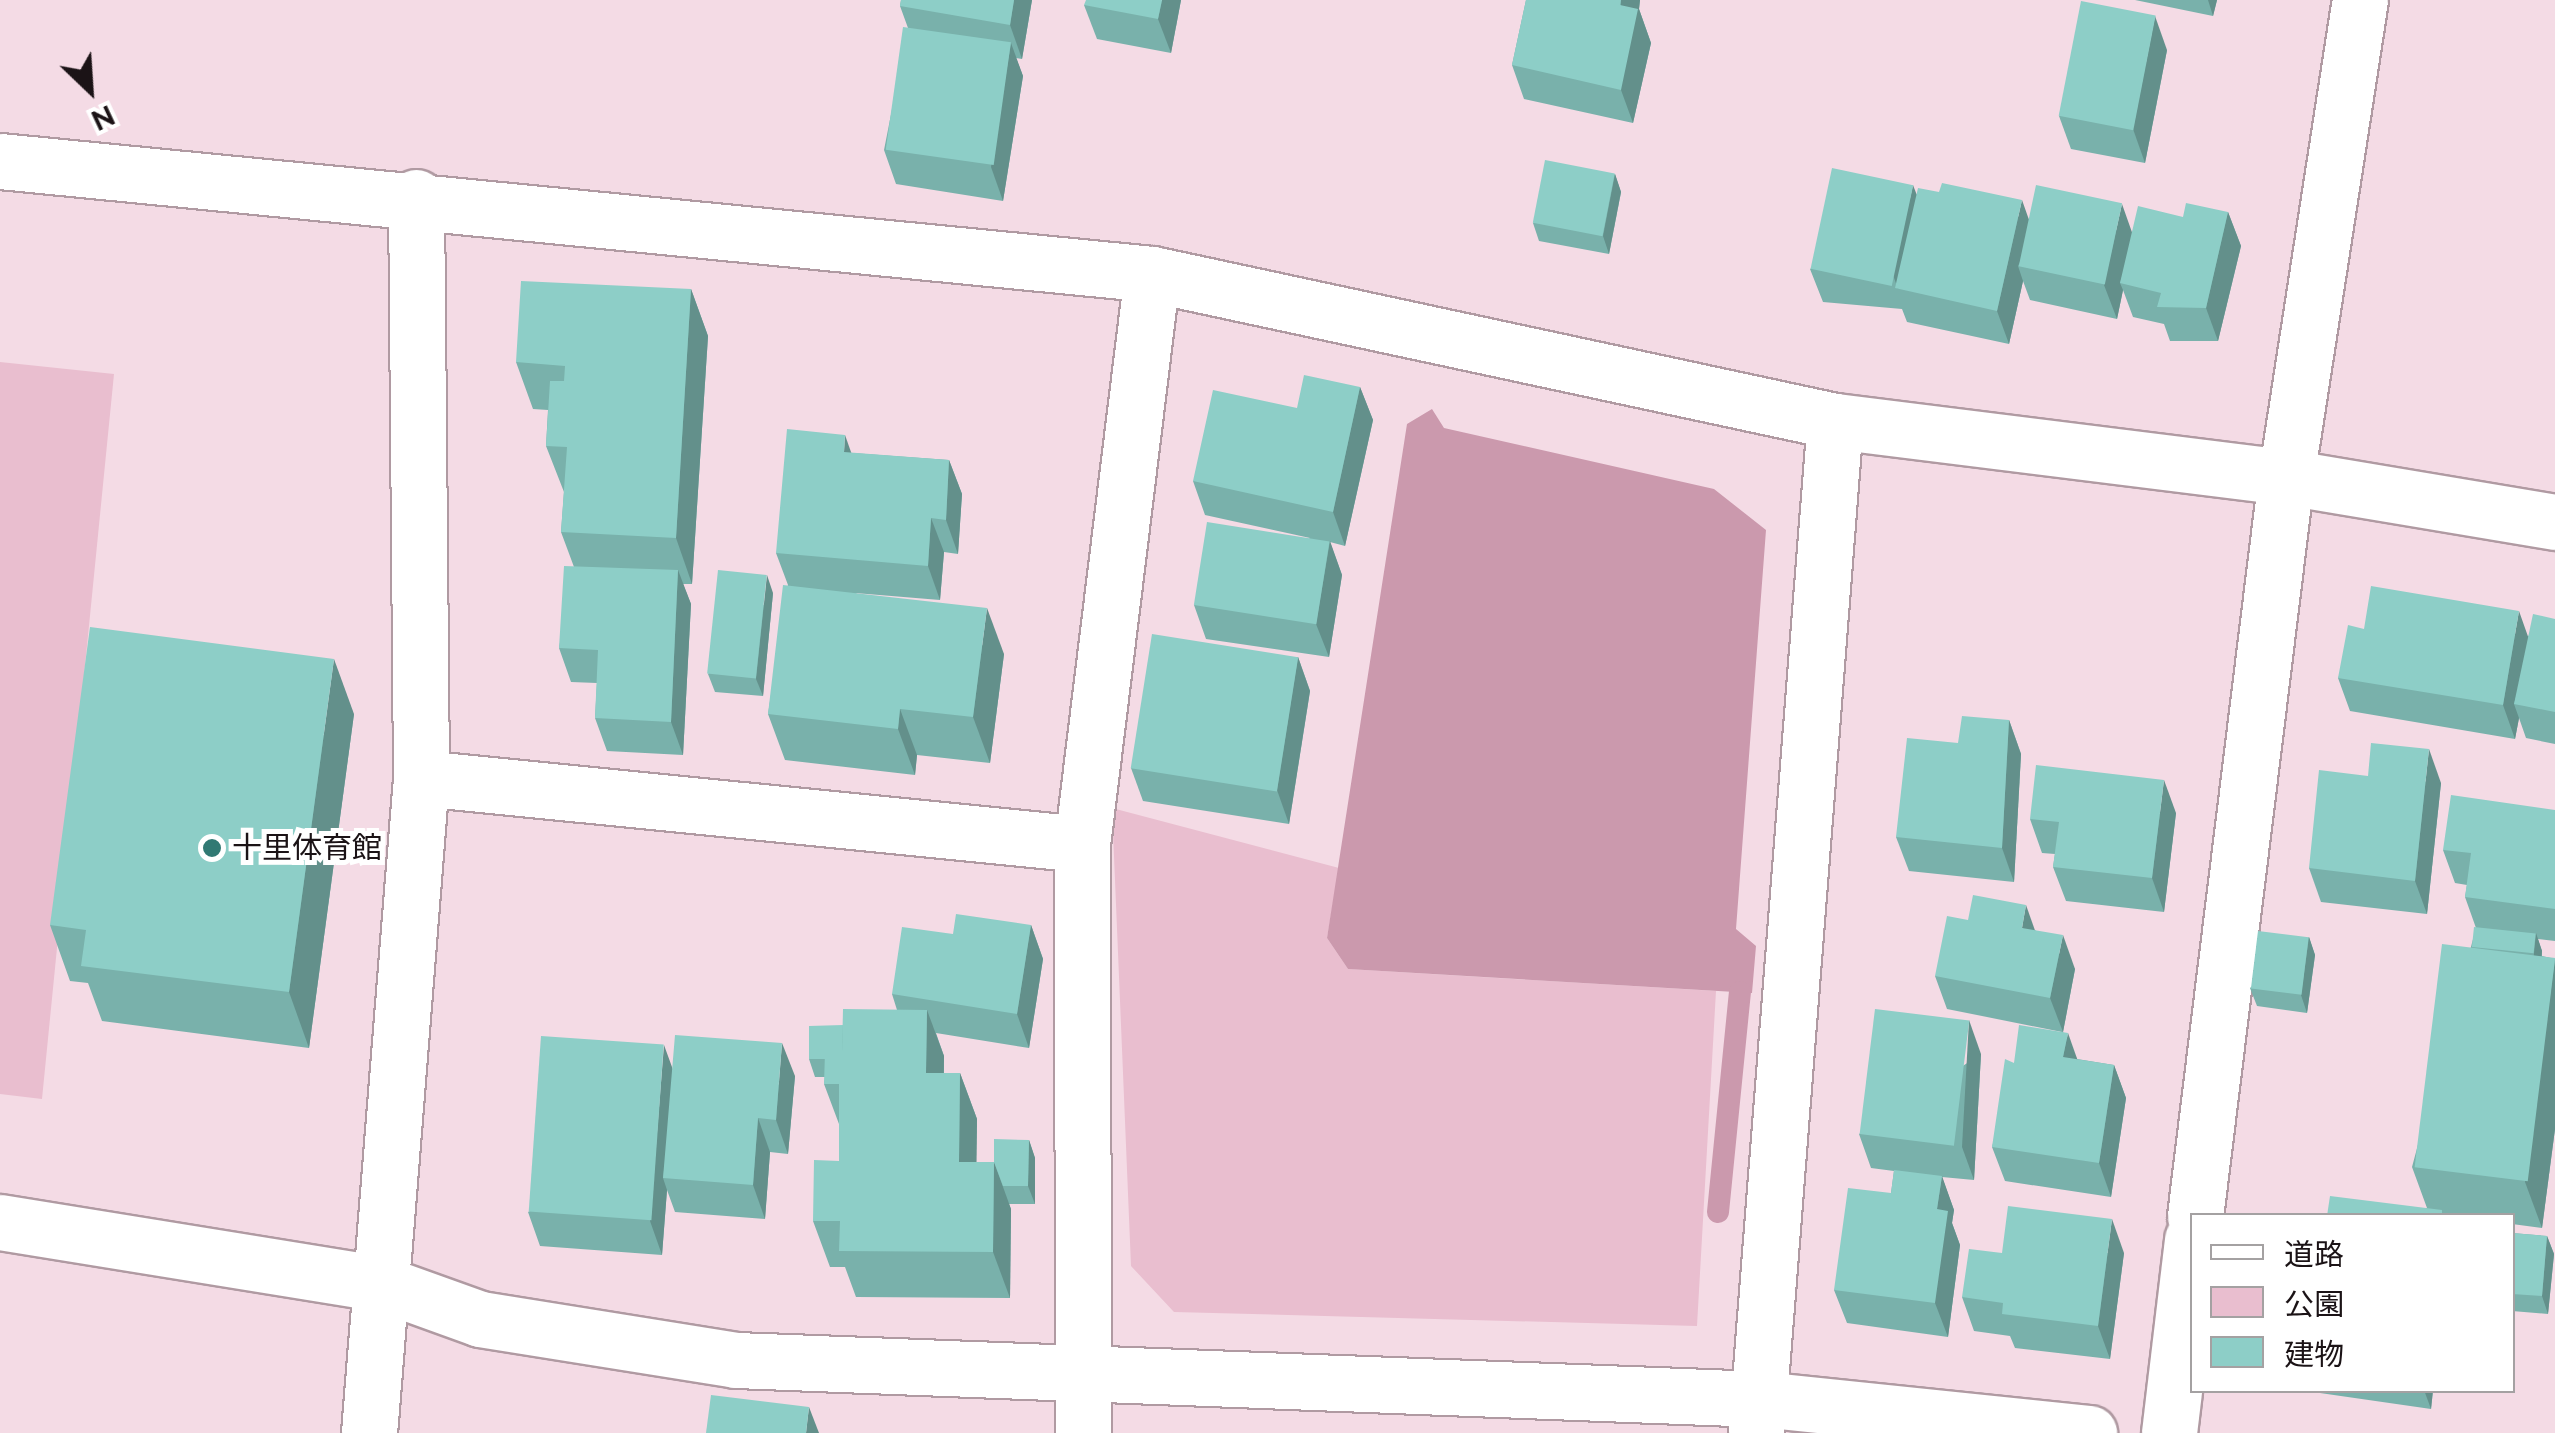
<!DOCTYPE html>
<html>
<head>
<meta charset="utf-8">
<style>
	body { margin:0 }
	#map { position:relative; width:2555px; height:1433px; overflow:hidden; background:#f4dbe5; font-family:Raleway,"Noto Sans JP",sans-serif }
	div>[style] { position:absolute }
	.green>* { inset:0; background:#e9becf }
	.forest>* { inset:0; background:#cb99ad }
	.stream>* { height:22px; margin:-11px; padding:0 11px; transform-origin:11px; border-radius:11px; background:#cb99ad }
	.roads { filter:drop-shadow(2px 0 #b09aa2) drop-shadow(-2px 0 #b09aa2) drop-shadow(0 2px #b09aa2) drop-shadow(0 -2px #b09aa2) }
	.minor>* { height:55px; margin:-27.5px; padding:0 27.5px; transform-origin:27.5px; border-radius:27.5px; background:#fff }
	.wall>* { inset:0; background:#79b1ab }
	.shaded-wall>* { inset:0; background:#63908b }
	.building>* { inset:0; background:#8dcec7; transform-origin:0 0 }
	.dots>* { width:28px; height:28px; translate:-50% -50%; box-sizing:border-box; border:5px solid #fff; border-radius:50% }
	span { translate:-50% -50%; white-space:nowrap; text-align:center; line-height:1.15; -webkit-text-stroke:10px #fff; paint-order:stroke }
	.poi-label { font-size:30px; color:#1b1316 }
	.left { translate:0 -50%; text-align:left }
	.legend { position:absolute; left:2190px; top:1213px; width:325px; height:180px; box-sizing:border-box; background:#fff; border:2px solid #a4a1a2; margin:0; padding:12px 18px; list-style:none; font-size:30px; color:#1b1316 }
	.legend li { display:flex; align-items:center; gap:20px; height:50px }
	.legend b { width:50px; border:2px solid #a4a1a2 }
	.north { position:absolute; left:40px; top:40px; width:100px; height:100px; -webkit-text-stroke:8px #fff; paint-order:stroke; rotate:155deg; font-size:28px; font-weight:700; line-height:40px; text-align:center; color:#1b1316 }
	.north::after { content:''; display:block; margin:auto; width:35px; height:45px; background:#1b1316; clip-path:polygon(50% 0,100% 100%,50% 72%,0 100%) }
</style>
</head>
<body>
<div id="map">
	<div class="green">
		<i style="clip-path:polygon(0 362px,114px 374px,42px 1099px,0 1094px)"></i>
		<i style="clip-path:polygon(1112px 808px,1339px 868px,1327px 938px,1348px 969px,1716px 991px,1697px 1326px,1174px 1312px,1131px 1266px)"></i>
	</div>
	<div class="forest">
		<i style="clip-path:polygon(1432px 409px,1444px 428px,1714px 489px,1766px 530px,1736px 929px,1756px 946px,1752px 993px,1348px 969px,1327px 938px,1407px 424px)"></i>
	</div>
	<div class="stream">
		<i style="left:1718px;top:1212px;width:221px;rotate:-84.3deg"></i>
	</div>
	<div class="roads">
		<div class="minor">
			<i style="left:0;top:161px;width:1158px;rotate:5.6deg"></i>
			<i style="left:1152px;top:274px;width:699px;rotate:12.15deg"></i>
			<i style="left:1835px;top:421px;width:454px;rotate:7.1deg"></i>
			<i style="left:2286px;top:477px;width:273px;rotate:9.5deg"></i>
			<i style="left:421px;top:778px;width:664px;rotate:5.7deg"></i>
			<i style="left:2195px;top:1216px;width:745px;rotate:-82.98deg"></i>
			<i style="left:2286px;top:477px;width:483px;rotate:-81.2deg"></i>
			<i style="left:0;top:1222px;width:388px;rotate:9.2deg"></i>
			<i style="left:383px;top:1284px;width:103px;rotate:19.8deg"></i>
			<i style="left:480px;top:1319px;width:259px;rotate:9.1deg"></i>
			<i style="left:736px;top:1360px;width:1025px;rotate:2.18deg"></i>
			<i style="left:1760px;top:1399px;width:331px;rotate:5.9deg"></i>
			<i style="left:369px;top:1433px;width:657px;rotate:-85.46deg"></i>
			<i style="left:421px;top:778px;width:581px;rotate:-90.49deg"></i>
			<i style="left:1083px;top:1433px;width:589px;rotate:-90.1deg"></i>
			<i style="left:1082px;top:844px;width:574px;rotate:-83deg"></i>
			<i style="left:1756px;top:1433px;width:1015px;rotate:-85.54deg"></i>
			<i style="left:2169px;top:1433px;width:195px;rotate:-83.2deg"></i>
		</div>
	</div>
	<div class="wall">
		<i style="clip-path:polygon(901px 0,1032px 0,1022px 59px,1016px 58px,1023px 76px,1003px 201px,896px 184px,884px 150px,908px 28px,900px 6px)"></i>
		<i style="clip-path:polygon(1181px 0,1171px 53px,1097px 39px,1084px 5px)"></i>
		<i style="clip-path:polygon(1526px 0,1640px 0,1639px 9px,1651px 43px,1633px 123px,1524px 99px,1512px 65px)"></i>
		<i style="clip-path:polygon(2135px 0,2217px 0,2213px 16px)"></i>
		<i style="clip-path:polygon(2167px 50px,2145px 163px,2071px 149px,2059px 116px)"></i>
		<i style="clip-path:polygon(1615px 174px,1621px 192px,1609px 254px,1539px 241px,1533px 223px)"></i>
		<i style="clip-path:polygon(1917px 194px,2029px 219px,2132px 232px,2183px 217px,2228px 212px,2241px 246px,2218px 341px,2170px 341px,2164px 324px,2133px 317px,2123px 290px,2117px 319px,2030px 300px,2023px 281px,2009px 344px,1907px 322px,1902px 309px,1823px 302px,1810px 269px)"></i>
		<i style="clip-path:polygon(691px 289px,708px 336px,692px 584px,683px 584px,691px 604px,683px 755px,607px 751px,595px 718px,597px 683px,571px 682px,559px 648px,574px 567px,561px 532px,564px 492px,546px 446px,548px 410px,533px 409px,516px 362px)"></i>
		<i style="clip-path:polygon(1360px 387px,1373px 420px,1345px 546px,1330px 542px,1342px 575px,1329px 657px,1206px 639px,1194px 605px,1310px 538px,1205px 515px,1193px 481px,1297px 408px)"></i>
		<i style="clip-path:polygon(852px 453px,949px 460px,962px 494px,958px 554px,944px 552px,940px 600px,855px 593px,1004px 654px,990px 763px,917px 755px,915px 775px,785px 760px,768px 714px,788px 585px,776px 553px)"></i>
		<i style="clip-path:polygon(773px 593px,763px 696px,715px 692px,708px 674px)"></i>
		<i style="clip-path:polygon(2555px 619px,2555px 744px,2526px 738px,2519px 718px,2515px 739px,2350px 711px,2338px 678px,2364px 629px,2528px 636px)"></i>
		<i style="clip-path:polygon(1298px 657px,1310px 691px,1289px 824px,1143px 801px,1131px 768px)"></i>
		<i style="clip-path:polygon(354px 714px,309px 1048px,102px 1021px,88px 983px,70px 981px,50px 925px)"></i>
		<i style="clip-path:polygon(2009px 720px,2021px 754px,2014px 882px,1909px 871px,1896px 837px,1958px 743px)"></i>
		<i style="clip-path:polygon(2368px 776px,2441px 783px,2427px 914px,2321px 902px,2309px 868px)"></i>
		<i style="clip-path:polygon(2555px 810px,2555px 941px,2538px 939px,2542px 951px,2542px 956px,2555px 959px,2555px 1129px,2542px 1228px,2512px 1224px,2512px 1216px,2327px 1216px,2427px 1208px,2412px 1167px,2476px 928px,2465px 897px,2467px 885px,2455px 883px,2443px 850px)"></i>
		<i style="clip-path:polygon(2176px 813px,2164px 912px,2066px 901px,2053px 867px,2055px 854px,2042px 853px,2030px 819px)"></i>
		<i style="clip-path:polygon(1031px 925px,1043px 959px,1029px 1048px,936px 1033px,944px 1056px,944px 1073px,960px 1073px,977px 1119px,976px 1162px,994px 1162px,1029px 1140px,1035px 1158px,1035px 1204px,1009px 1204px,1011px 1209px,1010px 1298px,856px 1297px,845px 1267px,830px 1267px,813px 1221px,839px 1161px,839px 1124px,824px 1084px,825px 1077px,815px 1077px,809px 1059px,843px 1025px,897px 1010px,892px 994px,953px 934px)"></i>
		<i style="clip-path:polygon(2035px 930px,2075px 969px,2063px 1032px,2077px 1059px,2114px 1065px,2126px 1098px,2111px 1197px,2005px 1181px,1992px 1147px,2014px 1063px,2062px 1032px,1947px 1009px,1935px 976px)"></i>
		<i style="clip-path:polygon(2309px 937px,2315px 955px,2307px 1013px,2257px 1006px,2250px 988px)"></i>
		<i style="clip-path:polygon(1981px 1054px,1974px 1180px,1942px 1177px,1954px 1210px,1952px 1223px,1960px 1245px,1948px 1337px,1847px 1323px,1834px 1290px,1891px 1193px,1894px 1171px,1871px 1168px,1859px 1134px)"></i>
		<i style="clip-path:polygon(795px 1076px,788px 1154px,770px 1152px,765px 1219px,675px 1212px,667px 1190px,662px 1255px,540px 1246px,528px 1212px)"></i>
		<i style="clip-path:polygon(2512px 1233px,2547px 1236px,2554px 1254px,2548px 1314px,2512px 1311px)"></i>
		<i style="clip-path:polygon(2002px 1253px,2124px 1253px,2110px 1359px,2015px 1348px,2010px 1336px,1974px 1331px,1962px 1297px)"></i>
		<i style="clip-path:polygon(2319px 1390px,2433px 1390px,2431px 1409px,2320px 1393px)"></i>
	</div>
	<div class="shaded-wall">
		<i style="clip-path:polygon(1014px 0,1032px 0,1022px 59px,1010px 25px)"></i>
		<i style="clip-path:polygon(1162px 0,1181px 0,1171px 53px,1158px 19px)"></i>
		<i style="clip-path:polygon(1621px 0,1640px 0,1639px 9px,1651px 43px,1633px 123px,1621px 90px)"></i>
		<i style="clip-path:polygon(2208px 0,2217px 0,2213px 16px)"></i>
		<i style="clip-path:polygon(2155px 16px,2167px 50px,2145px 163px,2133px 129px)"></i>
		<i style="clip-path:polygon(1011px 43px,1023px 76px,1003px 201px,991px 167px)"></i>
		<i style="clip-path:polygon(1615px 174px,1621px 192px,1609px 254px,1603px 236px)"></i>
		<i style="clip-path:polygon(1913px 185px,1926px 219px,1898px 289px,1893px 275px)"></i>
		<i style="clip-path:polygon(2022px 200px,2034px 234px,2018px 266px,2023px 281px,2009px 344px,1997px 311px)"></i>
		<i style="clip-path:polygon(2122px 204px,2134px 238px,2120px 283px,2123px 290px,2117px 319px,2104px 285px)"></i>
		<i style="clip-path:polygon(2228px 212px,2241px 246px,2218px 341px,2206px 308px)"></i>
		<i style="clip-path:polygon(691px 289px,708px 336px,692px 584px,676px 538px)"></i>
		<i style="clip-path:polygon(1360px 387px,1373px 420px,1345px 546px,1333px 512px)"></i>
		<i style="clip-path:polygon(845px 435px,857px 469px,844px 452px)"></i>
		<i style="clip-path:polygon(949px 460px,962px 494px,958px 554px,946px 520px)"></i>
		<i style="clip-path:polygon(931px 518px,944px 552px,940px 600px,928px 566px)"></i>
		<i style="clip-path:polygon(1330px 541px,1342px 575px,1329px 657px,1316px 624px)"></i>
		<i style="clip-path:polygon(678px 570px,691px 604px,683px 755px,671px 722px)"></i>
		<i style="clip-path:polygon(767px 575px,773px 593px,763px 696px,756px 679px)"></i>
		<i style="clip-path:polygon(987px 608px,1004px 654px,990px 763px,973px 717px)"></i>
		<i style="clip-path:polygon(2519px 611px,2531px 645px,2514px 704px,2519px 718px,2515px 739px,2503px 705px)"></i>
		<i style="clip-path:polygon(1298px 657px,1310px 691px,1289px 824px,1277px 790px)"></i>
		<i style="clip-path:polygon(334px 659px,354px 714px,309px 1048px,289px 992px)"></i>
		<i style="clip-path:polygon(900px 709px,917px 755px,915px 775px,898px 729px)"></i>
		<i style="clip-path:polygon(2009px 720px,2021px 754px,2014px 882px,2002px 848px)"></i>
		<i style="clip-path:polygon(2429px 749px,2441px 783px,2427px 914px,2415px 881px)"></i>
		<i style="clip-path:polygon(2164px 780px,2176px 813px,2164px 912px,2152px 878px)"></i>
		<i style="clip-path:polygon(2026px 905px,2038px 939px,2022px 928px)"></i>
		<i style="clip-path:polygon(1031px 925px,1043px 959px,1029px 1048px,1017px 1014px)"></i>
		<i style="clip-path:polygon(2536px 933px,2542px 951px,2538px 991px,2532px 973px)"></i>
		<i style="clip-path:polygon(2063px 935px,2075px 969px,2063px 1032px,2050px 998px)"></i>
		<i style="clip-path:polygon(2309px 937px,2315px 955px,2307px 1013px,2301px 995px)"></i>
		<i style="clip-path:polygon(2555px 959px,2555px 1129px,2542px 1228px,2525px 1182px)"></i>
		<i style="clip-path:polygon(927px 1010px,944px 1056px,943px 1120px,926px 1073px)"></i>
		<i style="clip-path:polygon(1969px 1020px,1981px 1054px,1974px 1180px,1962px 1147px)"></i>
		<i style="clip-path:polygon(2068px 1033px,2080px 1067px,2063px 1057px)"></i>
		<i style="clip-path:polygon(782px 1043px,795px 1076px,788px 1154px,776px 1120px)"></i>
		<i style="clip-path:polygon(664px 1045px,676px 1078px,663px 1178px,667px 1190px,662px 1255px,650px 1221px)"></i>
		<i style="clip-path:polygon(2114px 1065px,2126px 1098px,2111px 1197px,2099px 1163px)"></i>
		<i style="clip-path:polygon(960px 1073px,977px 1119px,976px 1209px,959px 1162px)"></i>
		<i style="clip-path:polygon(758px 1118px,770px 1152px,765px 1219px,753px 1185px)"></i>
		<i style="clip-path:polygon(1029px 1140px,1035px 1158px,1035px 1204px,1028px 1186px)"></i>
		<i style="clip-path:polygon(994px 1162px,1011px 1209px,1010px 1298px,993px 1252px)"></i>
		<i style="clip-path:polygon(1942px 1176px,1954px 1210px,1952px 1223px,1960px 1245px,1948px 1337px,1935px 1303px,1937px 1209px)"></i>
		<i style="clip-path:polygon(2112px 1219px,2124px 1253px,2110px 1359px,2098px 1326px)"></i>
		<i style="clip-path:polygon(2547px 1236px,2554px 1254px,2548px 1314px,2542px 1296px)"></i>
		<i style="clip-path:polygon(2424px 1390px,2433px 1390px,2431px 1409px)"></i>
		<i style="clip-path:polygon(809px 1407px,819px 1433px,806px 1433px)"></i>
	</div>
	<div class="building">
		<i style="clip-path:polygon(901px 0,1014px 0,1010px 25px,900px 6px)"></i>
		<i style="clip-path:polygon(1086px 0,1162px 0,1158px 19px,1084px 5px)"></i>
		<i style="clip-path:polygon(1526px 0,1621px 0,1620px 5px,1638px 9px,1621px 90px,1512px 65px)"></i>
		<i style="left:2081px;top:1px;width:76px;height:117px;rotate:11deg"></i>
		<i style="left:903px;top:27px;width:109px;height:124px;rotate:8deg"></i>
		<i style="left:1545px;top:160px;width:71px;height:64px;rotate:11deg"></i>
		<i style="left:1832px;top:168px;width:83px;height:103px;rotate:12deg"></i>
		<i style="clip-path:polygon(1942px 183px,2022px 200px,1997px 311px,1895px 288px,1918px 188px,1939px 192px)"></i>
		<i style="left:2036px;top:185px;width:88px;height:83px;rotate:12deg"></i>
		<i style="clip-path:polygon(2186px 203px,2228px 212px,2206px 308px,2157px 307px,2161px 293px,2120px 283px,2138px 206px,2183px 217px)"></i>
		<i style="clip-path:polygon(521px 281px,691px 289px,676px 538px,561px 532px,567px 447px,546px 446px,550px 381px,564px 381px,565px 366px,516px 362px)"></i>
		<i style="clip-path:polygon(1304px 375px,1360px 387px,1333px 512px,1193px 481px,1213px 390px,1297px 408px)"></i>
		<i style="clip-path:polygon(787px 429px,845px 435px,844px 452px,949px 460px,946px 520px,931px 518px,928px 566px,776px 553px)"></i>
		<i style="left:1207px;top:522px;width:124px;height:84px;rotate:9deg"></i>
		<i style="clip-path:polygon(564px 566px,678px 570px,671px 722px,595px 718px,598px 650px,559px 648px)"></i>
		<i style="left:718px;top:570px;width:49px;height:104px;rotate:6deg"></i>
		<i style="clip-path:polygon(783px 585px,987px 608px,973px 717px,900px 709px,898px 729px,768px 714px)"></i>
		<i style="clip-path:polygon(2371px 586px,2519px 611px,2503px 705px,2338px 678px,2348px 625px,2364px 629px)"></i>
		<i style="clip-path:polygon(2533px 614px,2555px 619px,2555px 712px,2514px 704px)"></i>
		<i style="clip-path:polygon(90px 627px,334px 659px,289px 992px,81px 966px,86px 930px,50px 925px)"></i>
		<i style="left:1152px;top:634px;width:148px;height:136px;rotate:9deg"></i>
		<i style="clip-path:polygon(1962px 716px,2009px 720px,2002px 848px,1896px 837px,1907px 738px,1958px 743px)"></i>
		<i style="clip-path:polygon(2371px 743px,2429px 749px,2415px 881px,2309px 868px,2319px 770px,2368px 776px)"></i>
		<i style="clip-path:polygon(2036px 765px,2164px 780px,2152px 878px,2053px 867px,2059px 822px,2030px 819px)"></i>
		<i style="clip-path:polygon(2451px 795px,2555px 810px,2555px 909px,2465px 897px,2471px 853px,2443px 850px)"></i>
		<i style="clip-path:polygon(1973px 895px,2026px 905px,2022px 928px,2063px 935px,2050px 998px,1935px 976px,1947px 916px,1968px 920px)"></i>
		<i style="clip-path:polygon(956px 914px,1031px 925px,1017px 1014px,892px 994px,902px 927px,953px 934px)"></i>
		<i style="left:2474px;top:927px;width:62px;height:20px;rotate:6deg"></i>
		<i style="left:2258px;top:931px;width:51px;height:58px;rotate:7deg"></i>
		<i style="left:2442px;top:944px;width:114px;height:225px;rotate:7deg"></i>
		<i style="clip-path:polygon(843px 1009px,927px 1010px,926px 1073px,960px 1073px,959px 1162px,994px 1162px,993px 1252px,839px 1251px,840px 1221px,813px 1221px,814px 1160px,839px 1161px,839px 1084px,824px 1084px,825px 1052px,842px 1052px)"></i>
		<i style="left:1875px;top:1009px;width:95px;height:126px;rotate:7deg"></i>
		<i style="clip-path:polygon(843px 1025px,842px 1052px,825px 1052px,825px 1059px,809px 1059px,809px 1026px)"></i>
		<i style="clip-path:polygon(2019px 1025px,2068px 1033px,2063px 1057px,2114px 1065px,2099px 1163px,1992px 1147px,2005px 1059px,2014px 1063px)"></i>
		<i style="clip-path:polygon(675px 1035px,782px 1043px,776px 1120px,758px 1118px,753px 1185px,663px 1178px)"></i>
		<i style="left:541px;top:1036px;width:123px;height:176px;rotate:4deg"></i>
		<i style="clip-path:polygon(994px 1139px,1029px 1140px,1028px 1186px,1003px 1186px,994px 1162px)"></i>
		<i style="clip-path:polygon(1894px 1170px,1942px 1176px,1937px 1209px,1948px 1211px,1935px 1303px,1834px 1290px,1848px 1188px,1891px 1193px)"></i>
		<i style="clip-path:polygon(2330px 1196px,2442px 1210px,2442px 1216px,2327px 1216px)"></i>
		<i style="clip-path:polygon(2008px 1206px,2112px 1219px,2098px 1326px,2002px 1314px,2003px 1303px,1962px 1297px,1969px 1249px,2002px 1253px)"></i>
		<i style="clip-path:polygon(2512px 1233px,2547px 1236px,2542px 1296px,2512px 1294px)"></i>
		<i style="clip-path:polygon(711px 1395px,809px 1407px,806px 1433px,706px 1433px)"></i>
	</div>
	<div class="dots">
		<i style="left:212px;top:848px;background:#317973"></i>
	</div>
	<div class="poi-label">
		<span class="left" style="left:232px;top:848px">十里体育館</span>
	</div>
	<ul class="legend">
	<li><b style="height:12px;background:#fff"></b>道路</li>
	<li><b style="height:28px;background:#e9becf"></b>公園</li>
	<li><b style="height:28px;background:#8dcec7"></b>建物</li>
	</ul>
	<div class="north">N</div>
</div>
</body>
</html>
